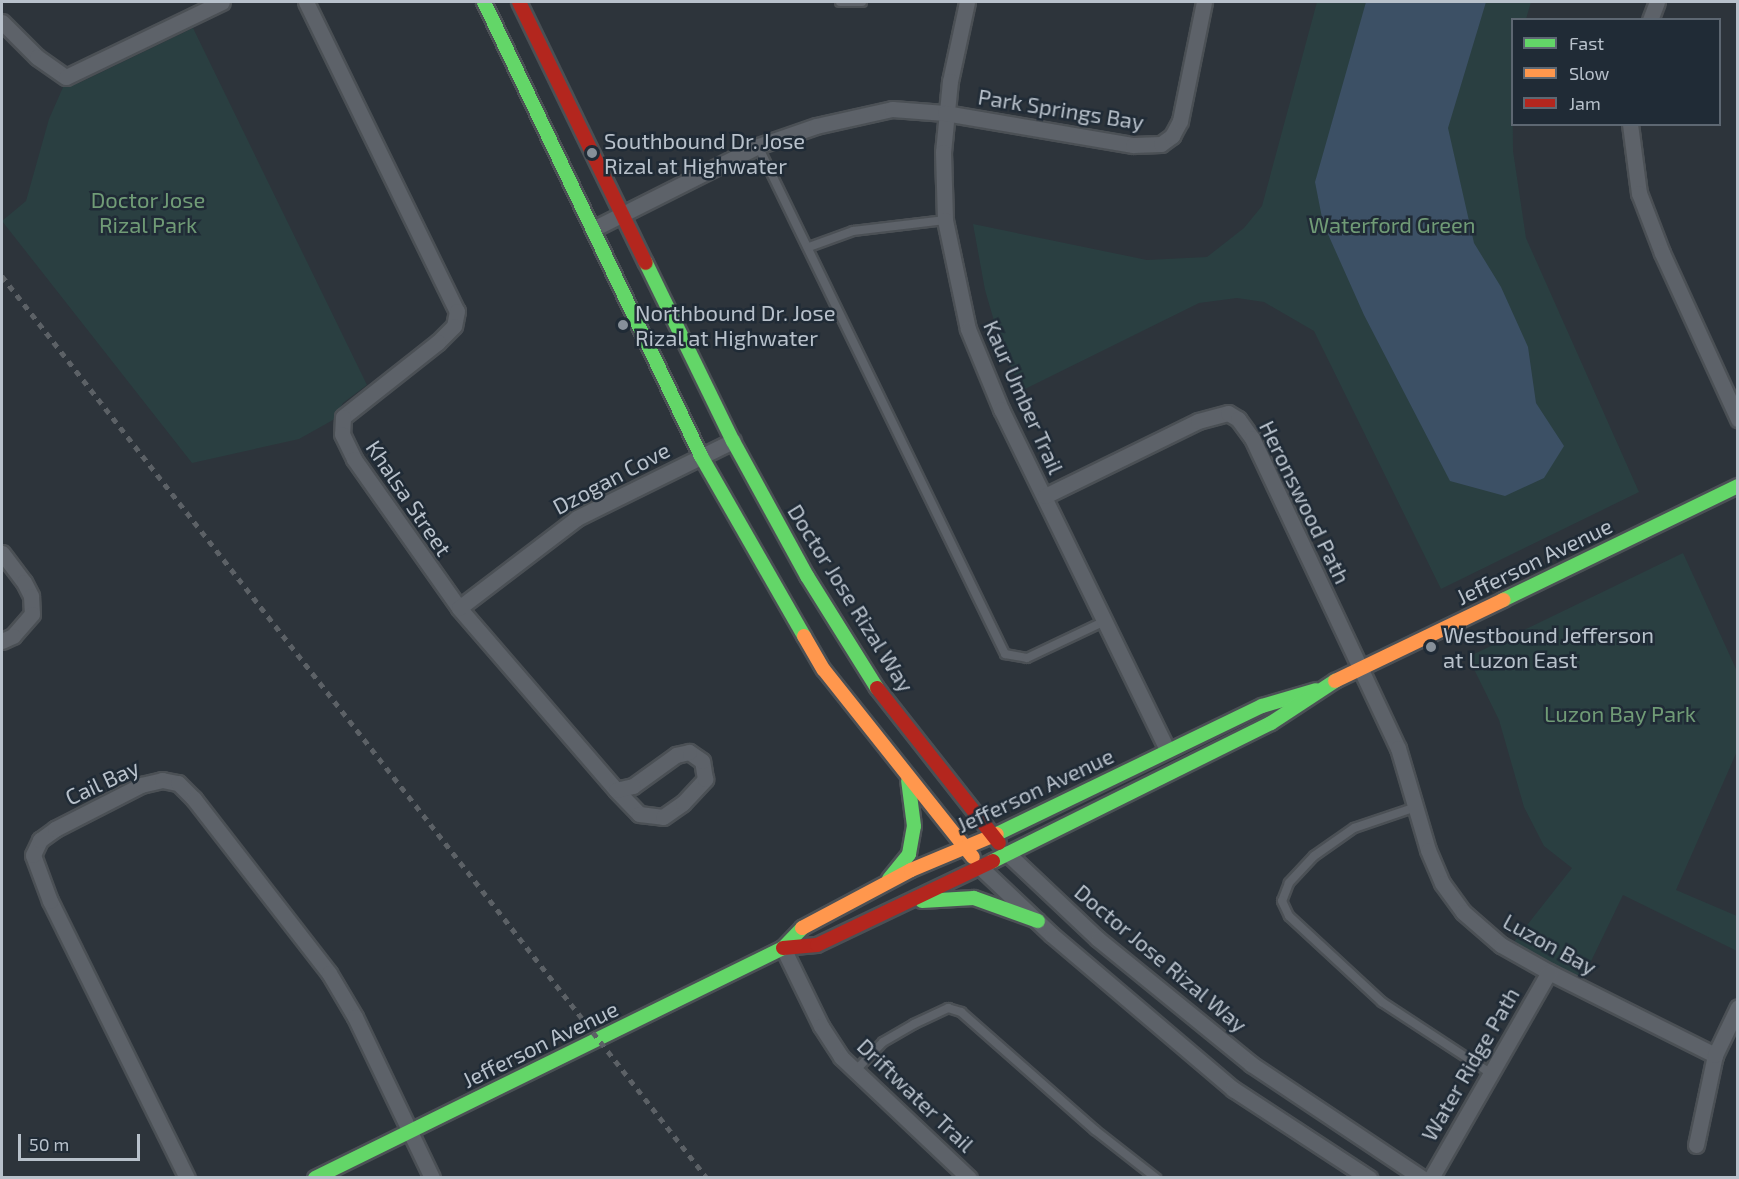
<!DOCTYPE html>
<html>
<head>
<meta charset="utf-8">
<style>
	body { margin:0 }
	#map { position:relative; width:1739px; height:1179px; overflow:hidden; background:#2d343b; font-family:"Exo 2",sans-serif }
	div>[style] { position:absolute }
	.green>* { inset:0; background:#2a3f41 }
	.water>* { inset:0; background:#3c5065 }
	.roads { filter:drop-shadow(2px 0 #4b5055) drop-shadow(-2px 0 #4b5055) drop-shadow(0 2px #4b5055) drop-shadow(0 -2px #4b5055) }
	.lane>* { height:8px; margin:-4px; padding:0 4px; transform-origin:4px; border-radius:4px; background:#5d6269 }
	.street>* { height:15px; margin:-7.5px; padding:0 7.5px; transform-origin:7.5px; border-radius:7.5px; background:#5d6269 }
	.fast>* { height:14px; margin:-7px; padding:0 7px; transform-origin:7px; border-radius:7px; background:#63d668 }
	.slow>* { height:14px; margin:-7px; padding:0 7px; transform-origin:7px; border-radius:7px; background:#ff974d }
	.jam>* { height:14px; margin:-7px; padding:0 7px; transform-origin:7px; border-radius:7px; background:#b3261e }
	.rail>* { height:4.5px; margin-top:-2.25px; transform-origin:0; background:repeating-linear-gradient(90deg,#5c6166 0 6px,transparent 0 12px) }
	.dots>* { width:16px; height:16px; translate:-50% -50%; box-sizing:border-box; border:3px solid #202b36; border-radius:50% }
	span { translate:-50% -50%; white-space:nowrap; text-align:center; line-height:1.15; -webkit-text-stroke:5px #202b36; paint-order:stroke }
	.street-label { font-size:22px; color:#b8c1cb }
	.poi-label { font-size:22px; color:#b8c1cb }
	.left { translate:0 -50%; text-align:left }
	.park-label { font-size:22px; color:#709b76 }
	.frame { position:absolute; inset:0; border:3px solid #b8c1cb; pointer-events:none }
	.legend { position:absolute; left:1511px; top:18px; width:210px; height:108px; box-sizing:border-box; background:#202b36; border:2px solid #5d6772; margin:0; padding:8px 10px; list-style:none; font-size:18px; color:#b8c1cb }
	.legend li { display:flex; align-items:center; gap:12px; height:30px }
	.legend b { width:30px; border:2px solid #5d6772 }
	.scale { position:absolute; left:18px; top:1134px; width:122px; height:27px; box-sizing:border-box; border:3px solid #b8c1cb; border-top:0; padding-left:8px; font-size:18px; line-height:21px; white-space:nowrap; color:#b8c1cb; -webkit-text-stroke:4px #202b36; paint-order:stroke }
</style>
</head>
<body>
<div id="map">
	<div class="green">
		<i style="clip-path:polygon(1317px 2px,1531px 2px,1526px 19px,1512px 20px,1513px 151px,1526px 238px,1639px 492px,1441px 589px,1314px 331px,1264px 302px,1237px 298px,1199px 303px,1021px 391px,999px 338px,985px 290px,973px 224px,1147px 260px,1207px 257px,1244px 228px,1262px 206px)"></i>
		<i style="clip-path:polygon(193px 28px,367px 385px,343px 403px,333px 420px,299px 439px,192px 463px,2px 221px,26px 201px,49px 119px,64px 85px,79px 83px)"></i>
		<i style="clip-path:polygon(1683px 553px,1737px 671px,1738px 749px,1676px 890px,1737px 916px,1737px 951px,1623px 895px,1582px 980px,1513px 943px,1572px 868px,1544px 846px,1524px 807px,1499px 720px,1468px 657px)"></i>
	</div>
	<div class="water">
		<i style="clip-path:polygon(1366px 2px,1486px 2px,1448px 128px,1474px 243px,1501px 287px,1528px 347px,1536px 403px,1564px 446px,1544px 478px,1505px 496px,1450px 481px,1364px 315px,1323px 223px,1315px 182px)"></i>
	</div>
	<div class="roads">
		<div class="lane">
			<i style="left:840px;top:2px;width:22px"></i>
			<i style="left:758px;top:146px;width:565px;rotate:64.07deg"></i>
			<i style="left:1005px;top:654px;width:22px;rotate:10deg"></i>
			<i style="left:1027px;top:658px;width:86px;rotate:-25.4deg"></i>
			<i style="left:809px;top:247px;width:47px;rotate:-20deg"></i>
			<i style="left:853px;top:231px;width:93px;rotate:-6.8deg"></i>
			<i style="left:1416px;top:807px;width:65px;rotate:161.3deg"></i>
			<i style="left:1354px;top:828px;width:49px;rotate:145deg"></i>
			<i style="left:1314px;top:856px;width:37px;rotate:133deg"></i>
			<i style="left:1289px;top:883px;width:19px;rotate:111deg"></i>
			<i style="left:1282px;top:901px;width:17px;rotate:65deg"></i>
			<i style="left:1289px;top:916px;width:127px;rotate:42.8deg"></i>
			<i style="left:1382px;top:1002px;width:129px;rotate:33.3deg"></i>
			<i style="left:855px;top:1071px;width:40px;rotate:-46deg"></i>
			<i style="left:883px;top:1042px;width:36px;rotate:-30deg"></i>
			<i style="left:914px;top:1024px;width:38px;rotate:-25deg"></i>
			<i style="left:948px;top:1008px;width:14px;rotate:17deg"></i>
			<i style="left:961px;top:1012px;width:179px;rotate:41.4deg"></i>
			<i style="left:1095px;top:1130px;width:78px;rotate:38.2deg"></i>
		</div>
		<div class="street">
			<i style="left:306px;top:2px;width:344px;rotate:64deg"></i>
			<i style="left:457px;top:311px;width:15px;rotate:101deg"></i>
			<i style="left:454px;top:326px;width:23px;rotate:135deg"></i>
			<i style="left:438px;top:342px;width:121px;rotate:141.7deg"></i>
			<i style="left:343px;top:417px;width:17px;rotate:93deg"></i>
			<i style="left:342px;top:434px;width:28px;rotate:64deg"></i>
			<i style="left:354px;top:459px;width:182px;rotate:54.8deg"></i>
			<i style="left:459px;top:608px;width:240px;rotate:49.2deg"></i>
			<i style="left:616px;top:790px;width:33px;rotate:46deg"></i>
			<i style="left:639px;top:814px;width:24px;rotate:7deg"></i>
			<i style="left:663px;top:817px;width:24px;rotate:-35deg"></i>
			<i style="left:683px;top:803px;width:33px;rotate:-47deg"></i>
			<i style="left:705px;top:779px;width:18px;rotate:-99deg"></i>
			<i style="left:702px;top:761px;width:16px;rotate:-145deg"></i>
			<i style="left:689px;top:752px;width:13px;rotate:167deg"></i>
			<i style="left:676px;top:755px;width:53px;rotate:144.2deg"></i>
			<i style="left:633px;top:786px;width:17px;rotate:167deg"></i>
			<i style="left:967px;top:2px;width:81px;rotate:102.1deg"></i>
			<i style="left:950px;top:81px;width:71px;rotate:95.6deg"></i>
			<i style="left:943px;top:152px;width:68px;rotate:88.3deg"></i>
			<i style="left:945px;top:220px;width:111px;rotate:78.1deg"></i>
			<i style="left:968px;top:329px;width:87px;rotate:67.6deg"></i>
			<i style="left:1001px;top:409px;width:379px;rotate:64deg"></i>
			<i style="left:1650px;top:20px;width:19px;rotate:-69deg"></i>
			<i style="left:2px;top:22px;width:49px;rotate:45deg"></i>
			<i style="left:37px;top:57px;width:35px;rotate:35deg"></i>
			<i style="left:66px;top:77px;width:173px;rotate:-25.7deg"></i>
			<i style="left:1630px;top:124px;width:70px;rotate:82.6deg"></i>
			<i style="left:1639px;top:193px;width:64px;rotate:69deg"></i>
			<i style="left:1662px;top:253px;width:183px;rotate:65.4deg"></i>
			<i style="left:595px;top:228px;width:182px;rotate:-26.7deg"></i>
			<i style="left:758px;top:146px;width:61px;rotate:-19deg"></i>
			<i style="left:816px;top:126px;width:78px;rotate:-12.6deg"></i>
			<i style="left:892px;top:109px;width:53px;rotate:4.3deg"></i>
			<i style="left:945px;top:113px;width:191px;rotate:9.7deg"></i>
			<i style="left:1133px;top:145px;width:28px;rotate:-2deg"></i>
			<i style="left:1161px;top:144px;width:14px;rotate:-36deg"></i>
			<i style="left:1172px;top:136px;width:17px;rotate:-62deg"></i>
			<i style="left:1180px;top:121px;width:121px;rotate:-78.6deg"></i>
			<i style="left:1045px;top:496px;width:170px;rotate:-26.1deg"></i>
			<i style="left:1198px;top:421px;width:31px;rotate:-15deg"></i>
			<i style="left:1228px;top:413px;width:12px;rotate:31deg"></i>
			<i style="left:1238px;top:419px;width:24px;rotate:54deg"></i>
			<i style="left:1252px;top:438px;width:343px;rotate:64.8deg"></i>
			<i style="left:1398px;top:748px;width:106px;rotate:73.6deg"></i>
			<i style="left:1428px;top:850px;width:36px;rotate:67deg"></i>
			<i style="left:1442px;top:883px;width:36px;rotate:54deg"></i>
			<i style="left:1463px;top:912px;width:50px;rotate:41deg"></i>
			<i style="left:1501px;top:945px;width:55px;rotate:29.4deg"></i>
			<i style="left:1549px;top:972px;width:186px;rotate:26.6deg"></i>
			<i style="left:2px;top:553px;width:36px;rotate:53deg"></i>
			<i style="left:24px;top:582px;width:16px;rotate:63deg"></i>
			<i style="left:31px;top:596px;width:18px;rotate:87deg"></i>
			<i style="left:32px;top:614px;width:29px;rotate:131deg"></i>
			<i style="left:13px;top:636px;width:12px;rotate:156deg"></i>
			<i style="left:459px;top:608px;width:148px;rotate:-37.3deg"></i>
			<i style="left:577px;top:518px;width:174px;rotate:-26.3deg"></i>
			<i style="left:1007px;top:853px;width:125px;rotate:43.4deg"></i>
			<i style="left:1098px;top:939px;width:198px;rotate:39.2deg"></i>
			<i style="left:1251px;top:1064px;width:206px;rotate:33.7deg"></i>
			<i style="left:979px;top:866px;width:100px;rotate:43.4deg"></i>
			<i style="left:1052px;top:935px;width:238px;rotate:40.4deg"></i>
			<i style="left:1233px;top:1089px;width:163px;rotate:33.2deg"></i>
			<i style="left:783px;top:948px;width:87px;rotate:64deg"></i>
			<i style="left:821px;top:1026px;width:37px;rotate:57deg"></i>
			<i style="left:841px;top:1057px;width:176px;rotate:43.4deg"></i>
			<i style="left:1696px;top:1145px;width:92px;rotate:-78.1deg"></i>
			<i style="left:1715px;top:1055px;width:53px;rotate:-64.4deg"></i>
			<i style="left:187px;top:1178px;width:309px;rotate:-116.3deg"></i>
			<i style="left:50px;top:901px;width:49px;rotate:-110.3deg"></i>
			<i style="left:33px;top:855px;width:17px;rotate:-65deg"></i>
			<i style="left:40px;top:840px;width:19px;rotate:-36deg"></i>
			<i style="left:55px;top:829px;width:97px;rotate:-27.1deg"></i>
			<i style="left:141px;top:785px;width:22px;rotate:-13deg"></i>
			<i style="left:162px;top:780px;width:16px;rotate:11deg"></i>
			<i style="left:178px;top:783px;width:23px;rotate:45deg"></i>
			<i style="left:194px;top:799px;width:220px;rotate:52.2deg"></i>
			<i style="left:329px;top:973px;width:51px;rotate:59.4deg"></i>
			<i style="left:355px;top:1017px;width:178px;rotate:64.4deg"></i>
			<i style="left:1431px;top:1178px;width:237px;rotate:-60.2deg"></i>
		</div>
		<div class="fast">
			<i style="left:484px;top:2px;width:503px;rotate:64.45deg"></i>
			<i style="left:701px;top:456px;width:207px;rotate:60.2deg"></i>
			<i style="left:646px;top:263px;width:198px;rotate:64deg"></i>
			<i style="left:733px;top:441px;width:154px;rotate:61.3deg"></i>
			<i style="left:807px;top:576px;width:132px;rotate:58deg"></i>
			<i style="left:1503px;top:600px;width:261px;rotate:-25.9deg"></i>
			<i style="left:997px;top:834px;width:294px;rotate:-25.8deg"></i>
			<i style="left:1262px;top:706px;width:56px;rotate:-16.5deg"></i>
			<i style="left:993px;top:861px;width:310px;rotate:-26.4deg"></i>
			<i style="left:1271px;top:723px;width:77px;rotate:-33.3deg"></i>
			<i style="left:889px;top:879px;width:32px;rotate:-51deg"></i>
			<i style="left:909px;top:854px;width:28px;rotate:-80deg"></i>
			<i style="left:914px;top:826px;width:46px;rotate:-97.4deg"></i>
			<i style="left:922px;top:901px;width:52px;rotate:-3.3deg"></i>
			<i style="left:974px;top:898px;width:68px;rotate:19.8deg"></i>
			<i style="left:315px;top:1178px;width:521px;rotate:-26.17deg"></i>
			<i style="left:783px;top:948px;width:28px;rotate:-46deg"></i>
		</div>
		<div class="slow">
			<i style="left:804px;top:636px;width:39px;rotate:60deg"></i>
			<i style="left:824px;top:670px;width:239px;rotate:51.5deg"></i>
			<i style="left:1335px;top:681px;width:187px;rotate:-25.7deg"></i>
			<i style="left:802px;top:928px;width:123px;rotate:-28deg"></i>
			<i style="left:911px;top:870px;width:93px;rotate:-22.7deg"></i>
		</div>
		<div class="jam">
			<i style="left:519px;top:2px;width:290px;rotate:64.1deg"></i>
			<i style="left:877px;top:688px;width:197px;rotate:51.8deg"></i>
			<i style="left:783px;top:948px;width:34px;rotate:-5deg"></i>
			<i style="left:817px;top:945px;width:195px;rotate:-25.5deg"></i>
		</div>
	</div>
	<div class="rail">
		<i style="left:2px;top:276px;width:1145px;rotate:51.99deg"></i>
	</div>
	<div class="dots">
		<i style="left:592px;top:153px;background:#879099"></i>
		<i style="left:623px;top:325px;background:#879099"></i>
		<i style="left:1431px;top:647px;background:#879099"></i>
	</div>
	<div class="street-label">
		<span style="left:1061px;top:109px;rotate:9deg">Park Springs Bay</span>
		<span style="left:1024px;top:397px;rotate:66deg">Kaur Umber Trail</span>
		<span style="left:611px;top:478px;rotate:-28deg">Dzogan Cove</span>
		<span style="left:409px;top:498px;rotate:56deg">Khalsa Street</span>
		<span style="left:1305px;top:502px;rotate:64deg">Heronswood Path</span>
		<span style="left:1534px;top:561px;rotate:-26deg">Jefferson Avenue</span>
		<span style="left:851px;top:598px;rotate:58deg">Doctor Jose Rizal Way</span>
		<span style="left:102px;top:782px;rotate:-25deg">Cail Bay</span>
		<span style="left:1035px;top:790px;rotate:-25deg">Jefferson Avenue</span>
		<span style="left:1550px;top:944px;rotate:29deg">Luzon Bay</span>
		<span style="left:1161px;top:958px;rotate:40deg">Doctor Jose Rizal Way</span>
		<span style="left:540px;top:1044px;rotate:-26deg">Jefferson Avenue</span>
		<span style="left:1470px;top:1064px;rotate:-60deg">Water Ridge Path</span>
		<span style="left:916px;top:1095px;rotate:44deg">Driftwater Trail</span>
	</div>
	<div class="poi-label">
		<span class="left" style="left:604px;top:153px">Southbound Dr. Jose<br>Rizal at Highwater</span>
		<span class="left" style="left:635px;top:325px">Northbound Dr. Jose<br>Rizal at Highwater</span>
		<span class="left" style="left:1443px;top:647px">Westbound Jefferson<br>at Luzon East</span>
	</div>
	<div class="park-label">
		<span style="left:148px;top:212px">Doctor Jose<br>Rizal Park</span>
		<span style="left:1392px;top:225px">Waterford Green</span>
		<span style="left:1620px;top:714px">Luzon Bay Park</span>
	</div>
	<div class="frame"></div>
	<ul class="legend">
	<li><b style="height:8px;background:#63d668"></b>Fast</li>
	<li><b style="height:8px;background:#ff974d"></b>Slow</li>
	<li><b style="height:8px;background:#b3261e"></b>Jam</li>
	</ul>
	<div class="scale">50 m</div>
</div>
</body>
</html>
